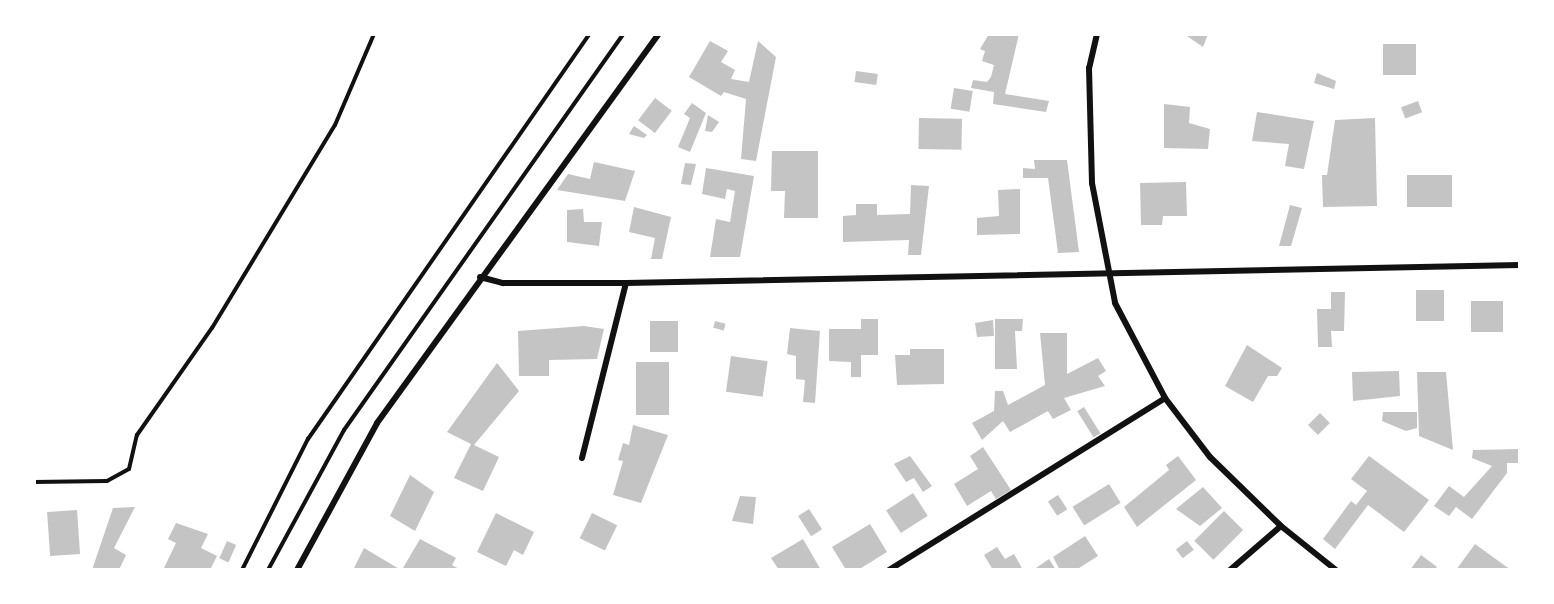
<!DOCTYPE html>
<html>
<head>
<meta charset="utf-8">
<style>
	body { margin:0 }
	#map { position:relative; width:1554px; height:604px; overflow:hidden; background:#fff; font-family:Overpass,sans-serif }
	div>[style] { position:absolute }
	.building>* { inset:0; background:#c4c4c4; transform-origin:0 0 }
	.path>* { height:4px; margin:-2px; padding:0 2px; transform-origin:2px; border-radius:2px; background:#111 }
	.minor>* { height:6px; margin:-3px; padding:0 3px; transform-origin:3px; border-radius:3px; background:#111 }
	span { translate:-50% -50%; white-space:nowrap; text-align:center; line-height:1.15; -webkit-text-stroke:4.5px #fff; paint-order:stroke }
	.frame { position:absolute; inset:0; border:36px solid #fff; pointer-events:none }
</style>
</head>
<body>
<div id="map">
	<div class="building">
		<i style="clip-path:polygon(989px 34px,1019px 34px,1005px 94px,1049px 101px,1046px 112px,993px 104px,994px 92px,971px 88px,973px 80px,987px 82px,991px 77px,994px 65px,982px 61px,985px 51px,980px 49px)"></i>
		<i style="clip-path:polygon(1184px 34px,1208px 34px,1203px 47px)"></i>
		<i style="clip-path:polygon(710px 41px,728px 51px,721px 62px,735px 70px,731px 79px,749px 82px,758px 41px,776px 57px,756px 161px,741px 159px,746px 99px,724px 92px,721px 96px,689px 77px)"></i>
		<i style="left:1416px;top:44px;width:31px;height:33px;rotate:90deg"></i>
		<i style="left:856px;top:71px;width:22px;height:11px;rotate:8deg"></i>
		<i style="clip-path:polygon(1317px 73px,1336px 81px,1334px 89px,1314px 83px)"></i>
		<i style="left:954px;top:88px;width:19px;height:21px;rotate:9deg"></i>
		<i style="left:655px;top:98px;width:21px;height:28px;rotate:37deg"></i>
		<i style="left:1418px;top:101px;width:12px;height:18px;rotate:70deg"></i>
		<i style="clip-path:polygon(692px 103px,706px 113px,690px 152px,678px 147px,690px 118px,684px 114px)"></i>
		<i style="clip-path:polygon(1164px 104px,1190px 107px,1189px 123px,1210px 129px,1208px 149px,1164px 148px)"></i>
		<i style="clip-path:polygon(1257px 112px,1314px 121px,1304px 169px,1285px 166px,1289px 144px,1252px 141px)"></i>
		<i style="clip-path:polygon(708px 115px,719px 122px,712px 132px,705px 131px)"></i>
		<i style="left:919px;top:118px;width:43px;height:31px;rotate:1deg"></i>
		<i style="clip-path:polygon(1375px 118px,1377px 206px,1323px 207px,1322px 175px,1327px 175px,1335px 120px)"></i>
		<i style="clip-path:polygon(634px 126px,647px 135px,644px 138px,629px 134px)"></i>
		<i style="clip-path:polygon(772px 151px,818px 151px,818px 218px,784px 218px,785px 191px,771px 191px)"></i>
		<i style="clip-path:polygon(1034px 160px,1067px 160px,1079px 252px,1058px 253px,1048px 178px,1023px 178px,1023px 168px,1035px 169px)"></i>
		<i style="clip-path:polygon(594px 162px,635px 171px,625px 201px,557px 190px,568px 174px,590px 179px)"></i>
		<i style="clip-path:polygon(685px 163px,696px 164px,691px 185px,681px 184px)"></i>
		<i style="clip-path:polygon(706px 168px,754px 176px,740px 257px,710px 257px,716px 219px,730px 222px,735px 191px,727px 189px,725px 199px,702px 194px)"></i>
		<i style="left:1407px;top:175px;width:45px;height:32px"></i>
		<i style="clip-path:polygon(1186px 182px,1187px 216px,1163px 216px,1162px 225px,1141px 225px,1140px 183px)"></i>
		<i style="clip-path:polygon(911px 185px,929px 186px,921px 255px,908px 255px,909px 240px,843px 242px,843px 216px,856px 215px,856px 204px,877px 204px,877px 215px,910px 214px)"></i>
		<i style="clip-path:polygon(1020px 189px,1020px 234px,977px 235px,977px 218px,999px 216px,998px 190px)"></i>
		<i style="clip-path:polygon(1290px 205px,1302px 208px,1291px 246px,1279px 246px)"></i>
		<i style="clip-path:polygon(634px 207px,671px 217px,662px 259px,651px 259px,655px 238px,629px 232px)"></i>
		<i style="clip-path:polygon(583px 209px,584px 222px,602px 222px,599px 246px,567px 242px,567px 210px)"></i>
		<i style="left:1444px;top:290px;width:31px;height:28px;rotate:90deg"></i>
		<i style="clip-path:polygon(1331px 292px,1345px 292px,1344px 331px,1331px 331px,1332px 347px,1318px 347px,1317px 309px,1331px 309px)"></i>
		<i style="left:1503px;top:301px;width:31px;height:32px;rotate:90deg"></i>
		<i style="clip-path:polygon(861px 319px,878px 319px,878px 355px,861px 355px,861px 377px,851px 377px,851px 362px,829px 361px,829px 329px,861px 329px)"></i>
		<i style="clip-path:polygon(995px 319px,1023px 319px,1022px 331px,1015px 331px,1017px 369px,995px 369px)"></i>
		<i style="clip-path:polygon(993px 320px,994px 336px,977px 337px,975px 323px)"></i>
		<i style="left:678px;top:321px;width:31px;height:28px;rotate:90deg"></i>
		<i style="left:715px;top:321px;width:11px;height:7px;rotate:15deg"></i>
		<i style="clip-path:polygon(584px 326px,604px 329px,597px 359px,549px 360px,549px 376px,519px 376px,518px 331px)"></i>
		<i style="clip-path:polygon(790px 328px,820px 331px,815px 403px,803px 402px,805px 380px,796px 379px,796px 356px,787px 354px)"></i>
		<i style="clip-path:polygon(1040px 333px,1067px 333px,1067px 374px,1098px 358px,1106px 371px,1098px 376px,1105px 386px,1064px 398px,1071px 410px,1053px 419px,1048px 411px,1010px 432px,1003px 421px,982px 440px,972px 423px,994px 411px,995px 391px,1003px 391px,1008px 405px,1045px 385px)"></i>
		<i style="clip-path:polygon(1247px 345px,1282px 368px,1277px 376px,1268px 376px,1253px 402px,1225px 386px)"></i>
		<i style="clip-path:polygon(910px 349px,944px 349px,944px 384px,897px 385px,895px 355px,910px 355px)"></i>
		<i style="left:731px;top:356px;width:37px;height:36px;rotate:8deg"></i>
		<i style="left:636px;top:362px;width:33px;height:53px"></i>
		<i style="clip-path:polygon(497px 363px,519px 391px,474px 445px,499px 457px,483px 491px,454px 478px,471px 444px,447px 432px)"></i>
		<i style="clip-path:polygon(1399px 371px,1400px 396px,1353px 401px,1352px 372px)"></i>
		<i style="clip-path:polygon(1417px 372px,1446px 372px,1453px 450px,1419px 436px)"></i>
		<i style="left:1084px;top:407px;width:31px;height:8px;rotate:58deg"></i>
		<i style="clip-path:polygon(1383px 412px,1417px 412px,1417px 428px,1406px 431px,1382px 421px)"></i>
		<i style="left:1320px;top:413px;width:14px;height:17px;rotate:45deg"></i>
		<i style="clip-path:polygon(633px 425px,668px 435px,641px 503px,613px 495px,623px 461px,618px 460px,623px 443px,629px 445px)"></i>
		<i style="clip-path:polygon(983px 447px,1011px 490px,996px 499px,991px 491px,967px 506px,954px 484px,978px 469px,970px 456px)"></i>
		<i style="clip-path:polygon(1520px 449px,1520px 463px,1507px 463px,1507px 473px,1472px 519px,1456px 507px,1449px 516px,1434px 506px,1449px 486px,1464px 497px,1492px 466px,1472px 458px,1473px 450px)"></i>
		<i style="clip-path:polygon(910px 456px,932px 486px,923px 492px,914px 478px,906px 482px,894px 464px)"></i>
		<i style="clip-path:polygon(1178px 456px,1196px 480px,1137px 527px,1124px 507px,1169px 470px,1166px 465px)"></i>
		<i style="clip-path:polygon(1369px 456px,1429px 500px,1404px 532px,1368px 505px,1335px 549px,1323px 539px,1351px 501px,1356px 505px,1367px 491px,1351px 479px)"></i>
		<i style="clip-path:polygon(410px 475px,434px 492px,415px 531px,390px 516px)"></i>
		<i style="left:1109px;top:484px;width:22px;height:43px;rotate:58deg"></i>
		<i style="clip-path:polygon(1203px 487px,1222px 508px,1200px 526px,1176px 509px)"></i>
		<i style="left:913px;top:493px;width:27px;height:32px;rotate:57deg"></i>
		<i style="left:1058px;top:495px;width:17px;height:12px;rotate:57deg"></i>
		<i style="clip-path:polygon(740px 496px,756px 497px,753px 524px,732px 521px)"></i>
		<i style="clip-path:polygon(135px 507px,114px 548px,126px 555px,119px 570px,92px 570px,113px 508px)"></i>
		<i style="left:809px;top:509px;width:24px;height:13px;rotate:57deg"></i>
		<i style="left:77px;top:510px;width:44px;height:30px;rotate:86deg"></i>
		<i style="left:1224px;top:511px;width:27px;height:42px;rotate:45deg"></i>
		<i style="clip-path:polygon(496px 513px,534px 532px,523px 555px,514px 550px,506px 566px,477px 552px)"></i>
		<i style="left:592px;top:513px;width:28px;height:28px;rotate:26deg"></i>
		<i style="clip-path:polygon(176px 523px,208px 534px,201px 548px,217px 556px,210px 570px,164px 568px,176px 543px,168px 539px)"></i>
		<i style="clip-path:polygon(870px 524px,887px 552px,858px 570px,846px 570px,832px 547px)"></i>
		<i style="clip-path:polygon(1085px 536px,1098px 556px,1076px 570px,1060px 570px,1053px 557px)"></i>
		<i style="clip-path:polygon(420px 539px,456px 558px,452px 565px,461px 570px,403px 568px)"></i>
		<i style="clip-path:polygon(803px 539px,821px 570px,779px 570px,771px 558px)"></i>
		<i style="left:227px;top:541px;width:10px;height:19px;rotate:24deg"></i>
		<i style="left:1187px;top:541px;width:11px;height:14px;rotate:52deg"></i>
		<i style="clip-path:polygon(1475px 544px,1511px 570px,1456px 570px)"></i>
		<i style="clip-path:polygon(997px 547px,1005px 559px,1014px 554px,1023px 570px,993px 570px,984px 555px)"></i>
		<i style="clip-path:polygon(364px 548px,401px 570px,353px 570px)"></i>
		<i style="clip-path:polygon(1421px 555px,1437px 567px,1435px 570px,1410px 570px)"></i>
		<i style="clip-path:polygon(1049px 559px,1056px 570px,1033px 570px)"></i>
	</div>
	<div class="path">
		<i style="left:34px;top:482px;width:73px;rotate:-0.8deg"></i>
		<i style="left:107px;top:481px;width:25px;rotate:-29deg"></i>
		<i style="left:129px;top:469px;width:35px;rotate:-77deg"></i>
		<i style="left:137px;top:435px;width:131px;rotate:-55deg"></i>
		<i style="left:212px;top:328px;width:237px;rotate:-58.8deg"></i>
		<i style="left:335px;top:125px;width:99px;rotate:-66.8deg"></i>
		<i style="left:242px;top:570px;width:147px;rotate:-63.3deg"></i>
		<i style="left:308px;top:439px;width:493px;rotate:-55.2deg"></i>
		<i style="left:268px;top:570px;width:159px;rotate:-61.5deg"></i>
		<i style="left:344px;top:430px;width:484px;rotate:-54.8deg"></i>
	</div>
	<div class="minor">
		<i style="left:1097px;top:34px;width:35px;rotate:103deg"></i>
		<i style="left:1089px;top:68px;width:115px;rotate:88.5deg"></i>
		<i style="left:1092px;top:183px;width:122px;rotate:79.1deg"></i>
		<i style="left:1115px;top:303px;width:107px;rotate:62.2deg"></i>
		<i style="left:1165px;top:398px;width:74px;rotate:52.7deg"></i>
		<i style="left:1210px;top:457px;width:99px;rotate:44.2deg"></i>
		<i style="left:1281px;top:526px;width:70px;rotate:38.7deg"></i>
		<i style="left:480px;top:277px;width:24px;rotate:15deg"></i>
		<i style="left:503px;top:283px;width:123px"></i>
		<i style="left:626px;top:283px;width:894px;rotate:-1.15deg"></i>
		<i style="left:582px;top:458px;width:180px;rotate:-75.9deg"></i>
		<i style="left:297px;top:570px;width:167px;rotate:-61.4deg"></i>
		<i style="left:377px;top:423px;width:480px;rotate:-54.1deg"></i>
		<i style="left:889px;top:570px;width:325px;rotate:-31.9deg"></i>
		<i style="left:1230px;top:570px;width:67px;rotate:-40.8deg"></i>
	</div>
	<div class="frame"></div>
</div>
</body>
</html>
